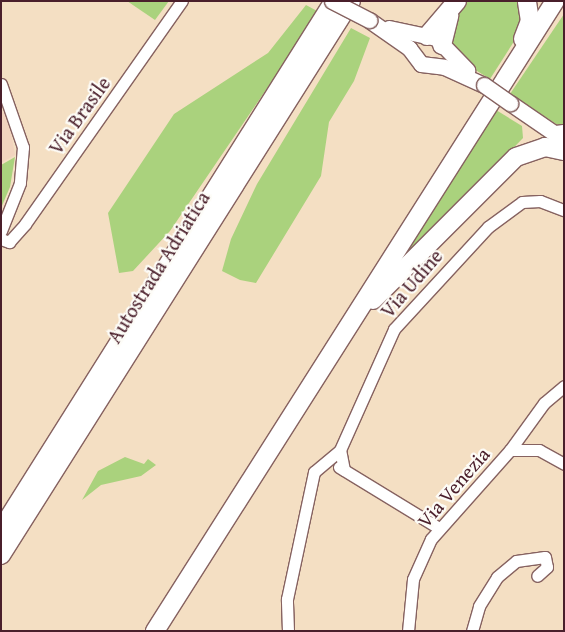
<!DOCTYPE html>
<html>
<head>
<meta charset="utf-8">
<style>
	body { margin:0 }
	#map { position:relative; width:565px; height:632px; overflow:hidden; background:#f4dfc3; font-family:"Gentium Book Plus",serif }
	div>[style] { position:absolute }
	.built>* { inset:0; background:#f2d4be }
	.green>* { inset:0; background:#aad27d }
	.roads { filter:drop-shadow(1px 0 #866260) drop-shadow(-1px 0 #866260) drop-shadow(0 1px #866260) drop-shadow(0 -1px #866260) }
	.minor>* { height:11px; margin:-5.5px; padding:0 5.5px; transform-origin:5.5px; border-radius:5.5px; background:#fff }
	.major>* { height:15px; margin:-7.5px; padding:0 7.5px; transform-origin:7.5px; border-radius:7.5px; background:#fff }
	.highway>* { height:18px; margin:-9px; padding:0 9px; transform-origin:9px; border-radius:9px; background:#fff }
	.bridges { filter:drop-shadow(1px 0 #866260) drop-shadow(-1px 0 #866260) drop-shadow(0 1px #866260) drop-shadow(0 -1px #866260) }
	.major-bridge>* { height:15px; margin:-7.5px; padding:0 7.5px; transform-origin:7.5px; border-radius:7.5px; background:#fff }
	span { translate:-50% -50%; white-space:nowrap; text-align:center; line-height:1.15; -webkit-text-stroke:4.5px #fdfcf7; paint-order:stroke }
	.street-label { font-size:20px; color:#4a1f2b }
	.frame { position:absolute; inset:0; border:2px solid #4a1f2b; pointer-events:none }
</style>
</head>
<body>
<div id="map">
	<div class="built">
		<i style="clip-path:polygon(7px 110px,15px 155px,1px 163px,1px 113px)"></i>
	</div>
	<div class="green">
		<i style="clip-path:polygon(127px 1px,169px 1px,155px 20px)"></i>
		<i style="clip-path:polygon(465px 1px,521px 1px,524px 5px,520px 32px,490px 79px,456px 58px,447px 32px)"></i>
		<i style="clip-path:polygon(306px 5px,319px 12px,170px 231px,133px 271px,119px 273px,108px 213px,174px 114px,268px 53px)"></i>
		<i style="clip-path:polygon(564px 14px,564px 129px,510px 94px)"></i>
		<i style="clip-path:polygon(351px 28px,370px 38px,354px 81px,329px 122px,321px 176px,256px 283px,240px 280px,222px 271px,231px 239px,257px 184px)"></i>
		<i style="clip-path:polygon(496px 110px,522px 126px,523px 138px,397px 268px)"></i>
		<i style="clip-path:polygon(15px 157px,10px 187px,1px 208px,1px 165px)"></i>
		<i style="clip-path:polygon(125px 457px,144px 464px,148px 459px,156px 465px,141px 476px,101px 485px,82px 500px,98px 471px)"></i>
	</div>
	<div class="roads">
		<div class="minor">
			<i style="left:1px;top:84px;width:67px;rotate:70.8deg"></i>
			<i style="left:23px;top:147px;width:36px;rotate:95deg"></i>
			<i style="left:20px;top:183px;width:52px;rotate:111.6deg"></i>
			<i style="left:1px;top:239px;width:9px;rotate:21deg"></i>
			<i style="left:9px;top:242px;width:24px;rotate:-48deg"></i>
			<i style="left:25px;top:224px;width:273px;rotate:-54.9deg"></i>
			<i style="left:510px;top:450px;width:29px"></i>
			<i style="left:539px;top:450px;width:29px;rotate:29deg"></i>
			<i style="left:339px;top:467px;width:117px;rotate:31.4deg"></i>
			<i style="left:344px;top:470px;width:20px;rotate:-101deg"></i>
			<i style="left:340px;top:450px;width:133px;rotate:-65.9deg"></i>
			<i style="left:394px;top:329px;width:139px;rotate:-47.3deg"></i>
			<i style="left:488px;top:227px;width:42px;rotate:-36.3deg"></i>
			<i style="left:522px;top:202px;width:18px;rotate:-3deg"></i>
			<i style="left:540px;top:201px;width:26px;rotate:21deg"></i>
			<i style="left:288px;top:631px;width:32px;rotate:-92deg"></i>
			<i style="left:287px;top:599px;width:130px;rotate:-78deg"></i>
			<i style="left:314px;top:472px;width:34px;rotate:-40deg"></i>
			<i style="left:408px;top:631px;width:52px;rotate:-84.5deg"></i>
			<i style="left:413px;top:579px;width:44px;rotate:-65.8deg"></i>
			<i style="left:431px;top:539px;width:119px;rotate:-48.4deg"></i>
			<i style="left:510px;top:450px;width:58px;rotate:-54.1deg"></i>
			<i style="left:544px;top:403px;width:26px;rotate:-40deg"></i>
			<i style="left:472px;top:631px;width:26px;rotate:-74deg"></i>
			<i style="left:479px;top:606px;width:34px;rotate:-58deg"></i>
			<i style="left:497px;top:577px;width:25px;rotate:-40deg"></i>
			<i style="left:516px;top:561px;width:29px;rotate:-8deg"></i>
			<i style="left:545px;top:557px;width:10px;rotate:79deg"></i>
			<i style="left:547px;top:567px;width:13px;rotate:138deg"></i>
		</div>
		<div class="major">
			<i style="left:369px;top:20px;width:49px;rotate:35deg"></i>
			<i style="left:409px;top:48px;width:20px;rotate:53deg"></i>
			<i style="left:421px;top:64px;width:23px;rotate:7deg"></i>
			<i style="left:444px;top:67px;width:44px;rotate:24.2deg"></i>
			<i style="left:389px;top:28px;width:48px;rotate:12deg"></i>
			<i style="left:436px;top:38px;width:45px;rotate:45.9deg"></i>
			<i style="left:510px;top:103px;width:65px;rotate:34.4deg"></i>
		</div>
		<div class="highway">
			<i style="left:427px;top:36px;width:46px;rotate:-49.4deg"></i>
			<i style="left:523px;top:39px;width:19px;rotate:-69deg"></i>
			<i style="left:530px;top:21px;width:20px;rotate:-99deg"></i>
			<i style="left:442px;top:45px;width:30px;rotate:-76deg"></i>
			<i style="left:557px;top:135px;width:7px;rotate:-8deg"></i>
			<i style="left:373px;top:300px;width:202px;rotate:-45deg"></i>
			<i style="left:516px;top:157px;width:31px;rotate:-19deg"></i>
			<i style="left:545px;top:147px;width:19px;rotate:12deg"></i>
			<i style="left:1px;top:530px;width:625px;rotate:-57.81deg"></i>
			<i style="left:1px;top:555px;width:655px;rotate:-57.72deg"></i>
			<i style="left:155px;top:631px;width:746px;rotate:-57.59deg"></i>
		</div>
	</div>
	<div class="bridges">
		<div class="major-bridge">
			<i style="left:332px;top:1px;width:42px;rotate:27.2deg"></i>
			<i style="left:484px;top:85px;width:32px;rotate:35deg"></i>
		</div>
	</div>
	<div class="street-label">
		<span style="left:79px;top:115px;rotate:-54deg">Via Brasile</span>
		<span style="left:158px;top:267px;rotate:-58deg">Autostrada Adriatica</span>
		<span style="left:411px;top:283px;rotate:-49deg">Via Udine</span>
		<span style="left:453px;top:487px;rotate:-49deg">Via Venezia</span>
	</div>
	<div class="frame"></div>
</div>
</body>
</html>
